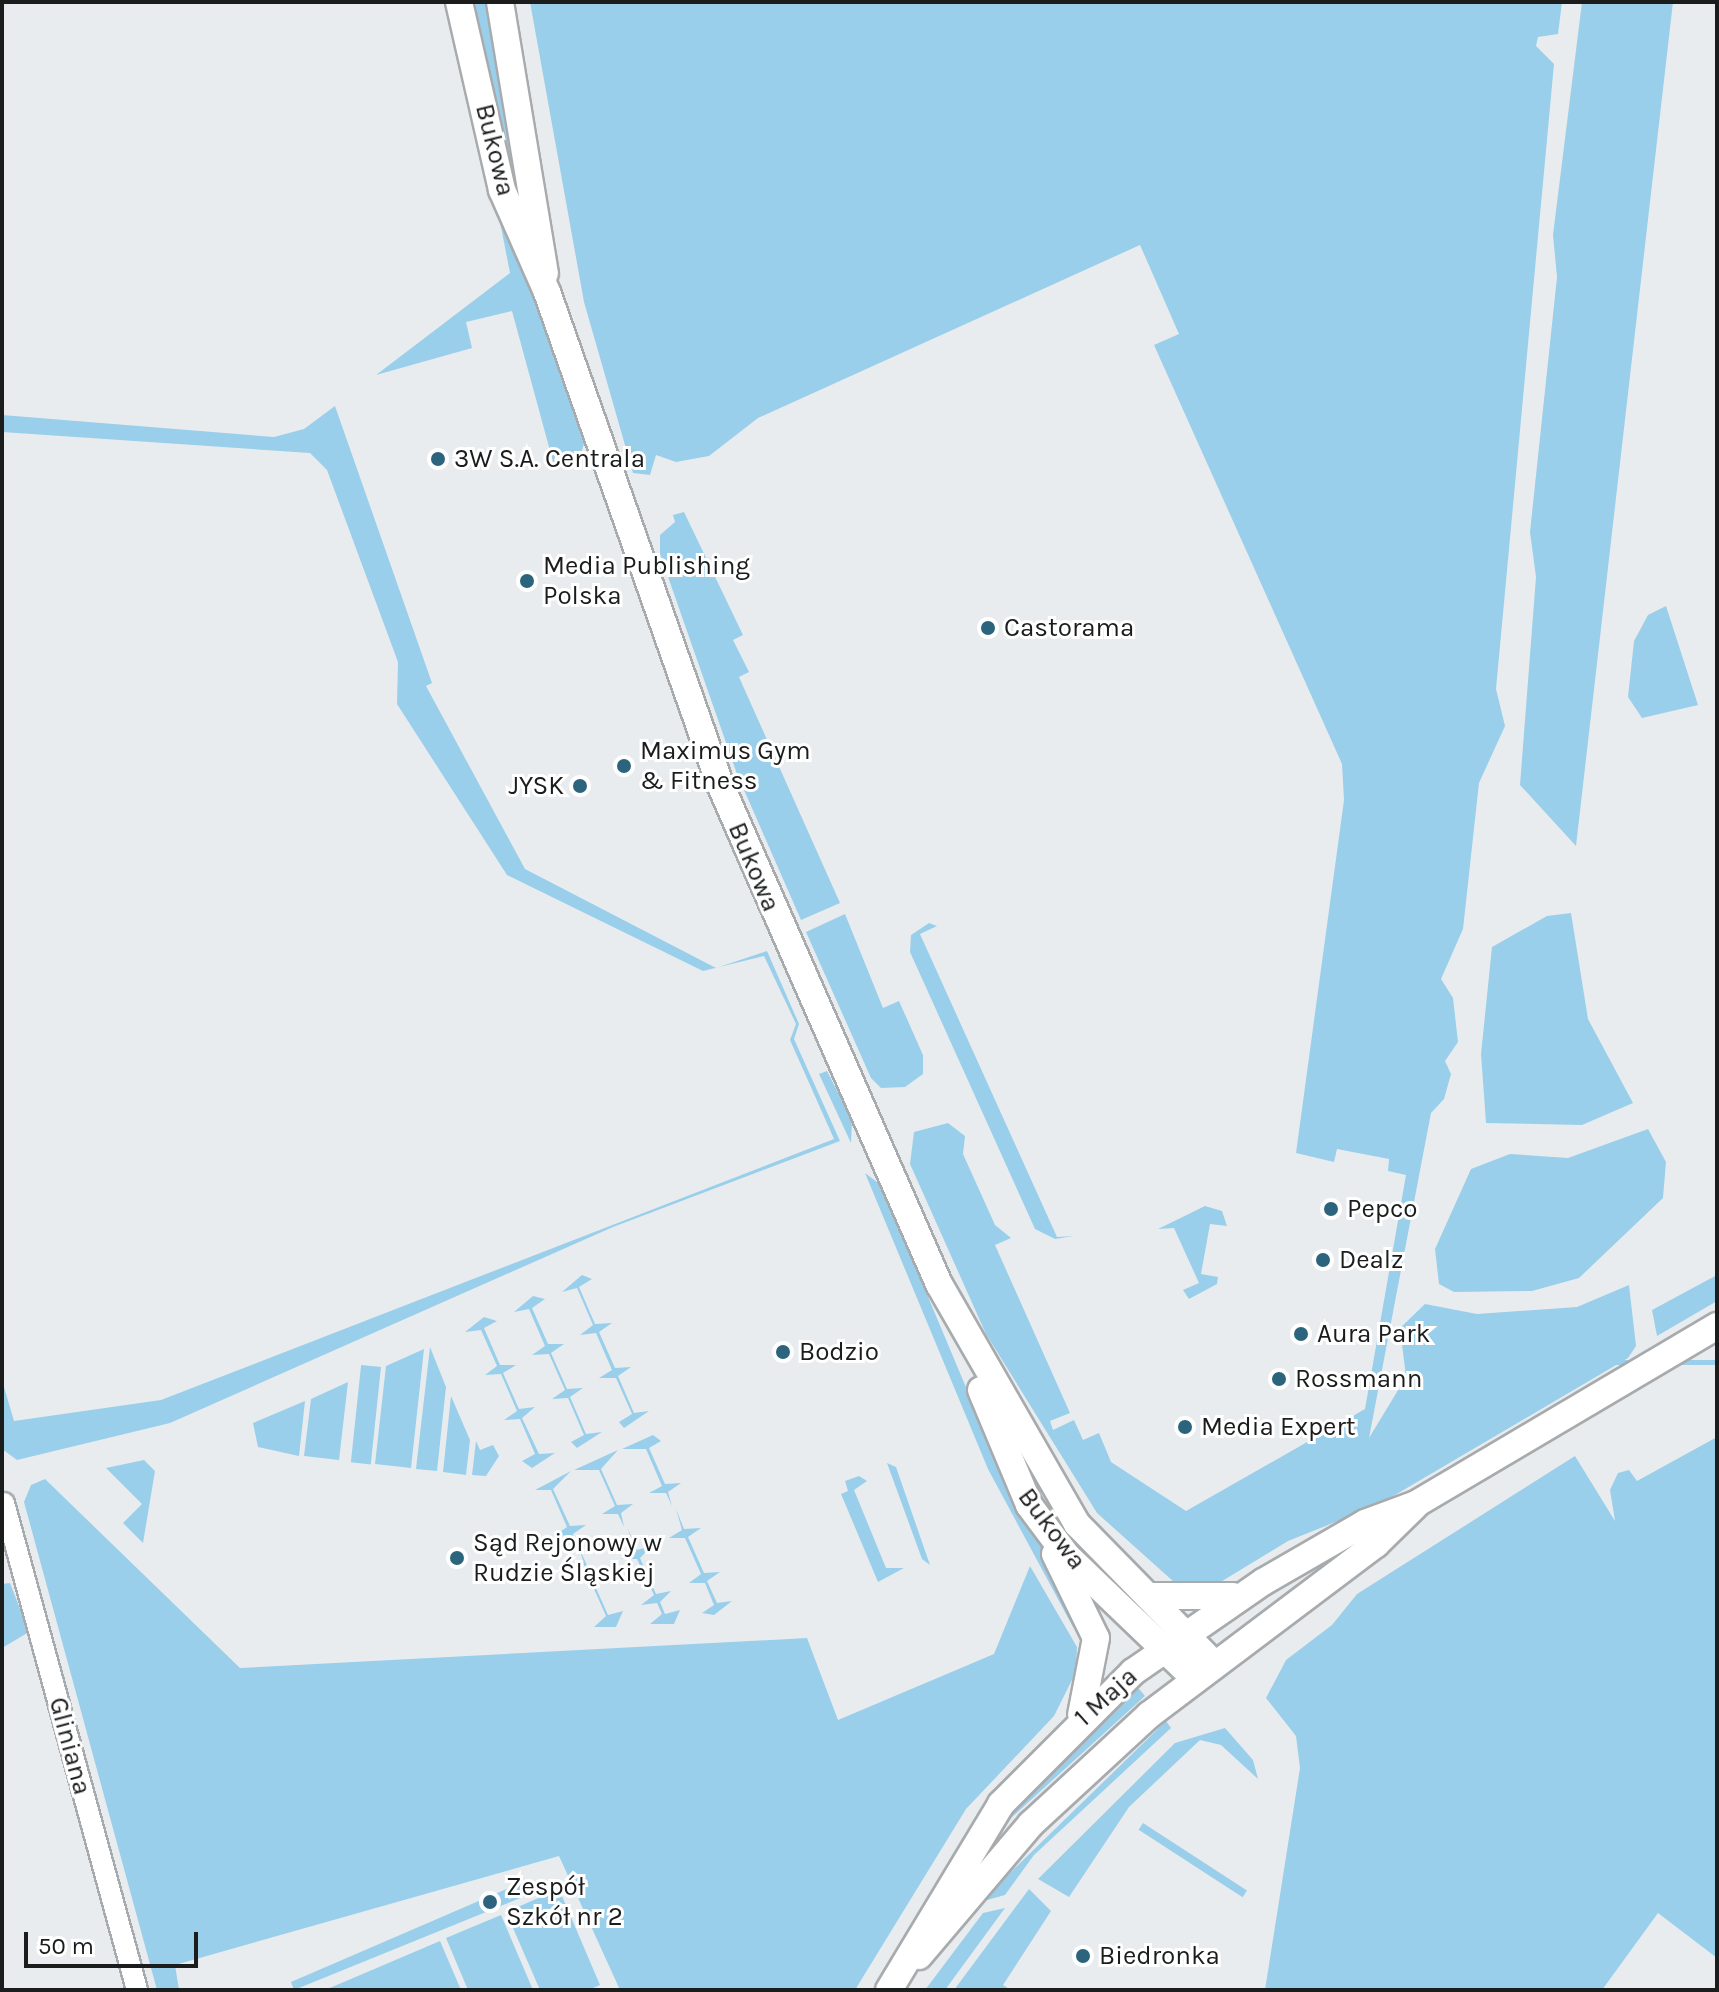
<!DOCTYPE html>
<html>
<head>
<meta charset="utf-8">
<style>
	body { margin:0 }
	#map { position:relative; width:1719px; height:1992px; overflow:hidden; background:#e9ecee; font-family:Karla,sans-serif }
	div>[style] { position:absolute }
	.green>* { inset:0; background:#99cfeb; transform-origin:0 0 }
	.roads { filter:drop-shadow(2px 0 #a8abad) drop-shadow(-2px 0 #a8abad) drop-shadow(0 2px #a8abad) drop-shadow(0 -2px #a8abad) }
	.street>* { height:20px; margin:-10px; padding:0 10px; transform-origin:10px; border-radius:10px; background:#fff }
	.secondary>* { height:26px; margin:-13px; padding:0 13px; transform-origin:13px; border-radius:13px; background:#fff }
	.dots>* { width:22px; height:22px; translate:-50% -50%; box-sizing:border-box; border:4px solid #fff; border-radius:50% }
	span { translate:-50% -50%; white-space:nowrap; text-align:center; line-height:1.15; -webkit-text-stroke:6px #fff; paint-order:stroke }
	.street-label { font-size:26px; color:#1b1c1c }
	.poi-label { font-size:26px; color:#1b1c1c }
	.left { translate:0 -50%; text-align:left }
	.right { translate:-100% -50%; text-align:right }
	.frame { position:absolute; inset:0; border:4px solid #1b1c1c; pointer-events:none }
	.scale { position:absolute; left:24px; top:1932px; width:174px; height:36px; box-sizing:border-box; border:4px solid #1b1c1c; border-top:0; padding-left:10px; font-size:24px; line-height:28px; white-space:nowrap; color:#1b1c1c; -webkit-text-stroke:6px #fff; paint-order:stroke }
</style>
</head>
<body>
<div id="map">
	<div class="green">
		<i style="clip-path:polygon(473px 2px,487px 2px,533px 223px,515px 194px)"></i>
		<i style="clip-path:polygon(530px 2px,1562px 2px,1558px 34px,1538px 37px,1536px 46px,1554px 64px,1496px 689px,1505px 726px,1479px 783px,1463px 929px,1441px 979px,1453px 998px,1458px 1042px,1445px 1061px,1451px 1074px,1444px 1099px,1431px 1113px,1369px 1438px,1406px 1377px,1400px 1328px,1425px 1304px,1477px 1314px,1577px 1307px,1629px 1285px,1636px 1346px,1628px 1358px,1378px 1505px,1288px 1541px,1214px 1586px,1171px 1590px,1174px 1582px,1097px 1513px,986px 1334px,910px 1164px,914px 1132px,948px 1123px,965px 1136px,963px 1154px,995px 1225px,1011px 1238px,995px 1245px,1070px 1413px,1050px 1421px,1053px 1430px,1074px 1420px,1083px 1440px,1099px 1433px,1111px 1462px,1186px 1511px,1365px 1409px,1406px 1175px,1388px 1171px,1389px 1159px,1337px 1149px,1334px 1162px,1296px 1153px,1344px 800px,1342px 764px,1154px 345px,1179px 334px,1140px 245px,758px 418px,709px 456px,676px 462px,656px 455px,650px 475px,633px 473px,584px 302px)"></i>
		<i style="clip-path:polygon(1582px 2px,1673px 2px,1576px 846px,1520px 785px,1536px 577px,1530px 532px,1557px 277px,1553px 235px)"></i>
		<i style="clip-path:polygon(495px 196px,586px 437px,579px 460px,555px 469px,512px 311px,466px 322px,472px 348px,376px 375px,510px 273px)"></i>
		<i style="clip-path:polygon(335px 406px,432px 683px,426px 686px,525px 869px,716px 968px,767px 951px,799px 1024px,794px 1039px,840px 1141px,613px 1227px,170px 1423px,17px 1460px,2px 1449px,2px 1380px,14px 1421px,161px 1400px,834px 1139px,790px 1040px,796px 1024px,764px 956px,703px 971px,507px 875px,397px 704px,398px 662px,327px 470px,310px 453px,2px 432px,2px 415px,274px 437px,304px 429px)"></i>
		<i style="clip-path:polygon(684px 512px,743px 635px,733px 640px,749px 672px,739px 677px,840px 903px,801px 920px,737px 774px,660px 554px,660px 535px,675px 522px,673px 515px)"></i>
		<i style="clip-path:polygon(1666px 606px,1698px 705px,1642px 718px,1628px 697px,1634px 641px,1648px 615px)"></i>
		<i style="clip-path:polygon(1571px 913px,1588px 1019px,1633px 1103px,1582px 1125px,1486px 1123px,1481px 1054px,1492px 947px,1547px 916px)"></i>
		<i style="clip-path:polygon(845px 914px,883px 1008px,899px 1001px,923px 1055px,923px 1074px,905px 1087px,881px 1088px,871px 1078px,806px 932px)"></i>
		<i style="clip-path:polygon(929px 923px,937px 926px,920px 934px,1057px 1237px,1074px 1236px,1055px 1239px,1035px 1229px,910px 952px,911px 935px)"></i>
		<i style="clip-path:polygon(827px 1071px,852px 1120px,851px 1143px,819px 1074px)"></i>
		<i style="clip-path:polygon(1648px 1129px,1666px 1162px,1663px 1198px,1579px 1278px,1532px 1291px,1454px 1292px,1439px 1284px,1435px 1249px,1471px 1169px,1510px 1154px,1568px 1158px)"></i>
		<i style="clip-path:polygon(865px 1173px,881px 1185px,997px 1461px,1087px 1630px,1073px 1627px,988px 1469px)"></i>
		<i style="clip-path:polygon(1205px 1206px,1222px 1211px,1227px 1226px,1210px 1224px,1201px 1274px,1218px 1277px,1217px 1284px,1189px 1299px,1183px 1290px,1199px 1283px,1174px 1228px,1158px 1229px)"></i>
		<i style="clip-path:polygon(582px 1275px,592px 1279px,579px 1287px,595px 1324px,612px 1323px,599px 1332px,615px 1368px,631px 1367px,618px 1376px,634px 1413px,649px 1411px,624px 1428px,619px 1422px,632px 1414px,616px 1378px,599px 1378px,612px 1370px,596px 1333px,580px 1335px,593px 1325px,577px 1288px,562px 1292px)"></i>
		<i style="clip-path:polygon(1717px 1275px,1717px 1301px,1657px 1336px,1652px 1310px)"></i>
		<i style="clip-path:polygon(533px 1296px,545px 1299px,532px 1308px,548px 1344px,564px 1344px,551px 1353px,567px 1389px,583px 1388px,570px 1397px,586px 1434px,602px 1432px,577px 1448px,571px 1442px,584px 1435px,568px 1398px,552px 1399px,565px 1390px,549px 1354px,532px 1355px,545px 1346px,529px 1309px,514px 1312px)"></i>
		<i style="clip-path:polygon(484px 1317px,497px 1321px,484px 1328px,500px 1365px,516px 1365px,503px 1373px,519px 1409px,535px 1407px,522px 1418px,539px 1454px,555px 1453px,532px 1468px,522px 1461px,535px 1454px,520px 1419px,504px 1420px,517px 1411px,501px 1374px,485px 1375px,497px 1366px,481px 1330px,465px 1332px)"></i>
		<i style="clip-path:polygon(430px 1347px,446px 1387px,437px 1471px,416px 1469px)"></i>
		<i style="clip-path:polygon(424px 1349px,411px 1468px,375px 1464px,386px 1366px)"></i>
		<i style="left:1717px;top:1360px;width:5px;height:158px;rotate:90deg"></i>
		<i style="left:381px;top:1367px;width:98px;height:20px;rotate:96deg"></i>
		<i style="clip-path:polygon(348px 1382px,339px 1460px,304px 1456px,311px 1399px)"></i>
		<i style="clip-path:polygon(451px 1396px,470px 1440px,466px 1475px,443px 1472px)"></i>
		<i style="clip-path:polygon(305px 1401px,299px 1456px,258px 1447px,253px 1423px)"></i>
		<i style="clip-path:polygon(653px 1435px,661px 1441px,649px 1448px,665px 1484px,681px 1483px,668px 1492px,672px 1506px,666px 1493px,649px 1493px,662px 1486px,646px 1449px,622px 1449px)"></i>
		<i style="clip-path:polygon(1717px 1437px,1717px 1958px,1658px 1913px,1602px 1990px,1265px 1990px,1300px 1768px,1296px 1736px,1266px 1698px,1286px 1660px,1332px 1625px,1357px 1594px,1575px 1456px,1615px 1521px,1610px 1490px,1618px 1473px,1629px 1470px,1637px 1481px)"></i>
		<i style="clip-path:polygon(476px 1441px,480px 1450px,493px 1445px,499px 1456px,486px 1476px,472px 1475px)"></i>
		<i style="clip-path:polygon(618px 1450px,601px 1469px,617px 1505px,633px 1504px,621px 1513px,624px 1527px,618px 1514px,602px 1514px,615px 1506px,599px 1470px,574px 1470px)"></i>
		<i style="clip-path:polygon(144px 1460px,155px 1471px,143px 1543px,123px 1523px,142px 1504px,106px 1468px)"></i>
		<i style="clip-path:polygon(887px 1463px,896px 1467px,930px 1565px,922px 1559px)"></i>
		<i style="clip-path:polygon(571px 1471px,553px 1489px,570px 1526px,586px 1525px,573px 1534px,576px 1548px,571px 1535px,554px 1536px,567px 1527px,551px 1490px,535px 1490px)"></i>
		<i style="clip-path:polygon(859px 1476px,867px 1481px,854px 1490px,886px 1568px,904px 1568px,878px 1582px,841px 1494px,848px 1491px,845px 1481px)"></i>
		<i style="clip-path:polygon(45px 1479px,240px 1668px,807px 1638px,838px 1720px,994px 1654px,1030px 1566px,1077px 1647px,1076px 1672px,1054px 1716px,966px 1809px,855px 1990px,620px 1990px,559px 1856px,175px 1965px,179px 1990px,157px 1990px,24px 1502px,31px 1485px)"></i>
		<i style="clip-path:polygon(676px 1509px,684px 1529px,701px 1528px,688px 1537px,704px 1573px,720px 1572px,707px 1581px,717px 1603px,732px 1601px,714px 1615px,702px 1613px,714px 1605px,705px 1583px,689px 1583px,701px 1574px,685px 1538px,669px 1538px,682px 1530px)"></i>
		<i style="clip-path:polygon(628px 1529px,637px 1550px,652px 1546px,640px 1558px,656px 1594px,671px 1591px,660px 1602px,665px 1614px,680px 1610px,674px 1624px,650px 1624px,662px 1614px,657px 1603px,641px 1605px,654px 1595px,637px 1559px,621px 1559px,634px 1551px)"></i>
		<i style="clip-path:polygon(580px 1550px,589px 1570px,604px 1567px,592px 1579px,608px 1615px,623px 1611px,616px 1627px,594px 1627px,606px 1616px,590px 1580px,574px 1581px,586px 1572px)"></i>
		<i style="clip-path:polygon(10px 1583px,29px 1632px,2px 1648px,2px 1584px)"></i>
		<i style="clip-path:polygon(1135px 1684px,1145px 1696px,1011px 1818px,966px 1885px,1010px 1809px)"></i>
		<i style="clip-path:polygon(1166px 1721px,1171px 1728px,1034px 1855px,1005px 1895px,980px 1902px)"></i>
		<i style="clip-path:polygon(1225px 1728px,1253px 1760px,1258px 1779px,1221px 1745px,1200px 1740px,1129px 1807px,1069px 1897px,1038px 1879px,1175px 1743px)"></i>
		<i style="left:1143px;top:1823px;width:124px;height:8px;rotate:33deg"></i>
		<i style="clip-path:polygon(530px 1879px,535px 1892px,294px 1990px,291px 1982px)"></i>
		<i style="clip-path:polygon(559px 1889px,600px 1985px,588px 1990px,540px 1990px,506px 1912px)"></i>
		<i style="clip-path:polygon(1029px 1889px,1051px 1911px,1003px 1985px,1011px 1990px,954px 1990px)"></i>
		<i style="clip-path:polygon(1005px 1908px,945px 1990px,925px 1990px,983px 1913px)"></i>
		<i style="clip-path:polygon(501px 1915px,533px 1990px,468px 1990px,446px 1938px)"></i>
		<i style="clip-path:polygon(440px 1941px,461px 1990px,325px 1990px)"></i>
	</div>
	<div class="roads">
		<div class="street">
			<i style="left:4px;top:1503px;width:505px;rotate:74.72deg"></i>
		</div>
		<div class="secondary">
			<i style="left:459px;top:2px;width:193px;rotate:77.1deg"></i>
			<i style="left:502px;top:190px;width:111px;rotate:66.2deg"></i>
			<i style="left:547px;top:292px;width:522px;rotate:70.63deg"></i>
			<i style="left:720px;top:784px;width:546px;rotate:66.35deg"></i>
			<i style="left:939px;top:1284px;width:277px;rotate:60.1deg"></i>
			<i style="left:1077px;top:1524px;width:194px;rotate:45.6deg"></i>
			<i style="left:500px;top:2px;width:275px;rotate:80.6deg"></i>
			<i style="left:981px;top:1390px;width:125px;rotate:67.3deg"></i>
			<i style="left:1029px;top:1505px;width:64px;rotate:53.3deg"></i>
			<i style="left:1067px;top:1556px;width:176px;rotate:43.8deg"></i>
			<i style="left:1055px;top:1554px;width:93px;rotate:64deg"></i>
			<i style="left:1096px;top:1638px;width:78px;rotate:101deg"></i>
			<i style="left:1149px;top:1596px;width:84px"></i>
			<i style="left:919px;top:1956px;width:173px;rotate:-49.7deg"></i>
			<i style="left:1031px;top:1824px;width:161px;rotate:-42.7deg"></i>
			<i style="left:1149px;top:1715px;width:284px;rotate:-37deg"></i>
			<i style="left:1376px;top:1544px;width:54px;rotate:-44.3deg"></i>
			<i style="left:889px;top:1990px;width:217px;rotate:-58.9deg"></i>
			<i style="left:1001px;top:1804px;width:187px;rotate:-45deg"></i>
			<i style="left:1133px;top:1672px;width:158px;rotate:-34.7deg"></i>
			<i style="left:1263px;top:1582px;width:118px;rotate:-30deg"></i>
			<i style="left:1365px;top:1523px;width:54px;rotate:-20.4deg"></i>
			<i style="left:1416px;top:1504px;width:350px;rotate:-30.6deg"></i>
		</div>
	</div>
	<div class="dots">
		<i style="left:438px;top:459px;background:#2c647e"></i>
		<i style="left:527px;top:581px;background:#2c647e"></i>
		<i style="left:988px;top:628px;background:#2c647e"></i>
		<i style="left:624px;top:766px;background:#2c647e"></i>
		<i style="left:580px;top:786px;background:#2c647e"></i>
		<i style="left:1331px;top:1209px;background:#2c647e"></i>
		<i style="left:1323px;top:1260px;background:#2c647e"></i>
		<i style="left:1301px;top:1334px;background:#2c647e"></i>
		<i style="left:783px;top:1352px;background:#2c647e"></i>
		<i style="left:1279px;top:1379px;background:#2c647e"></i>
		<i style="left:1185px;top:1427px;background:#2c647e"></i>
		<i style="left:457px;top:1558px;background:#2c647e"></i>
		<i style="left:490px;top:1902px;background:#2c647e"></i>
		<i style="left:1083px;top:1956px;background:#2c647e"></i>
	</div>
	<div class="street-label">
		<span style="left:495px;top:150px;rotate:76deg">Bukowa</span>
		<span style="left:754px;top:867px;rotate:67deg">Bukowa</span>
		<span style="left:1052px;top:1529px;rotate:53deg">Bukowa</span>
		<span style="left:1106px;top:1697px;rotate:-42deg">1 Maja</span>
		<span style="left:70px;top:1746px;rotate:75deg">Gliniana</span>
	</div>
	<div class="poi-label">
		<span class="left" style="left:454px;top:459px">3W S.A. Centrala</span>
		<span class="left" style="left:543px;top:581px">Media Publishing<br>Polska</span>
		<span class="left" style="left:1004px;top:628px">Castorama</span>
		<span class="left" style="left:640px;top:766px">Maximus Gym<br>&amp; Fitness</span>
		<span class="right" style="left:564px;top:786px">JYSK</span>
		<span class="left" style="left:1347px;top:1209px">Pepco</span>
		<span class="left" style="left:1339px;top:1260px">Dealz</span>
		<span class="left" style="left:1317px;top:1334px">Aura Park</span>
		<span class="left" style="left:799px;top:1352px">Bodzio</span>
		<span class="left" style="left:1295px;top:1379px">Rossmann</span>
		<span class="left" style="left:1201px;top:1427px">Media Expert</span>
		<span class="left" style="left:473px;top:1558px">Sąd Rejonowy w<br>Rudzie Śląskiej</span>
		<span class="left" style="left:506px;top:1902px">Zespół<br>Szkół nr 2</span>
		<span class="left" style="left:1099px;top:1956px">Biedronka</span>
	</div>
	<div class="frame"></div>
	<div class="scale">50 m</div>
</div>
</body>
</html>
